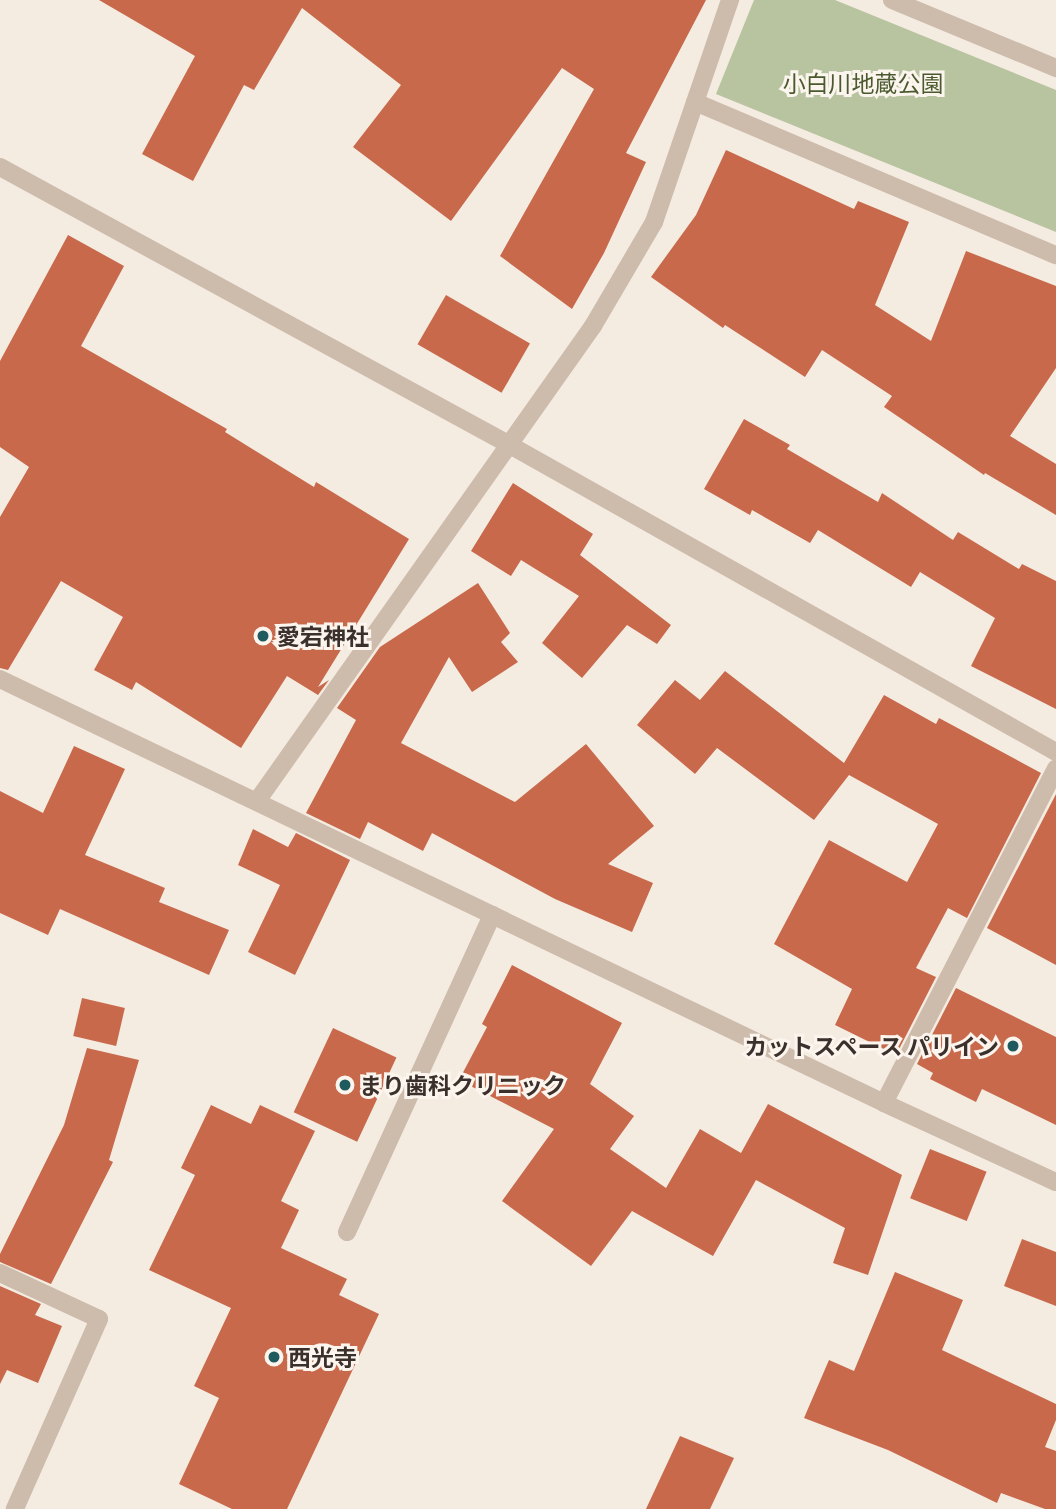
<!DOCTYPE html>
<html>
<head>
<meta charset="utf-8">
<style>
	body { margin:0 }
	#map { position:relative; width:1056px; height:1509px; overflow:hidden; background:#f4ebe1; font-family:Barlow,"Noto Sans JP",sans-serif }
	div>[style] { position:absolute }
	.green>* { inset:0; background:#b8c4a0 }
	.building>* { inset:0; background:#c8694b; transform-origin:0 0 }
	.minor>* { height:18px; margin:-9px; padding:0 9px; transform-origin:9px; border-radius:9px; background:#cdbbac }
	.dots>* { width:19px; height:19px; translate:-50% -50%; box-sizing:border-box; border:4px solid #fbf5ee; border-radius:50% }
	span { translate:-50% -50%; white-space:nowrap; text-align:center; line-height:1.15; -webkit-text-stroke:6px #fbf5ee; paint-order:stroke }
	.park-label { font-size:23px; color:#4a5a2e }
	.poi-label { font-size:23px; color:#3b302b; font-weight:700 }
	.left { translate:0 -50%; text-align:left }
	.right { translate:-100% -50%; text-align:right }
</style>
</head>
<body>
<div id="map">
	<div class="green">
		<i style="clip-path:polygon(754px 0,835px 0,1056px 90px,1056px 232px,716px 94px)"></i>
	</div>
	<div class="building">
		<i style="clip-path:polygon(99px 0,706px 0,626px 153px,646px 162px,604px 253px,572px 309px,500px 256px,594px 89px,562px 68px,451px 221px,353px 147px,401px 85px,302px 8px,254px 90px,244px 85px,193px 181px,142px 154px,195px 56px)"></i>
		<i style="clip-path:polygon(726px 150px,854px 209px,858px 201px,909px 222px,875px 305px,931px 341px,966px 251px,1056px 286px,1056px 368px,1010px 436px,1056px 464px,1056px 515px,985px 473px,984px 475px,884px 407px,892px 396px,822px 350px,805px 377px,725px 325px,723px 328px,651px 277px,696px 215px)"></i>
		<i style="clip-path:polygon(68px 235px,124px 266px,81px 346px,227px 429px,225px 432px,314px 487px,316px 482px,409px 539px,318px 687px,329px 680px,318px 695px,287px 676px,241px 748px,136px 682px,132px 690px,94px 670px,123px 617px,61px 581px,8px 670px,0 668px,0 517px,29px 467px,0 447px,0 361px)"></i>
		<i style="left:446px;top:295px;width:97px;height:57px;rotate:30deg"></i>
		<i style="clip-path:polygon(744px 419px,790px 445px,787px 449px,878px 502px,882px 493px,953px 540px,958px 532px,1019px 569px,1022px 564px,1056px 581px,1056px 709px,971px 666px,995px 618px,920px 572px,911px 587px,818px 530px,810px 543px,752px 510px,750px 515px,704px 489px)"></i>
		<i style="clip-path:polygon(513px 483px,593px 534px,580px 555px,671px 625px,657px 644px,627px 625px,582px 678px,542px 643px,579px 596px,521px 560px,511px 576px,471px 551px)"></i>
		<i style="clip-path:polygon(478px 583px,510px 633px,501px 642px,518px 662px,472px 692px,449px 657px,401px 743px,515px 802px,586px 744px,654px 826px,608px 864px,653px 883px,632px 932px,555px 899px,432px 833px,423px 851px,368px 822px,360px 839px,306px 813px,356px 720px,337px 708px,380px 647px)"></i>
		<i style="clip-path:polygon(725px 671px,844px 763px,884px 695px,936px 724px,939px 718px,1041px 773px,967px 918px,948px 908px,916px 968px,936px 977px,896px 1055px,835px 1025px,852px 989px,774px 944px,829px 840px,907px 882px,938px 824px,849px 775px,814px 820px,717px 748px,695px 774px,637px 725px,675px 680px,700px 700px)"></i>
		<i style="clip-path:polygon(74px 746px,125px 769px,85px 855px,165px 888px,159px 902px,229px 930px,209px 975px,60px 909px,48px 935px,0 913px,0 791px,43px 813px)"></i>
		<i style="clip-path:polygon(1056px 794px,1056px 965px,987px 928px)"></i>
		<i style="clip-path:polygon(253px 829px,288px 847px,296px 833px,350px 860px,295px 975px,248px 952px,280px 885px,238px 865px)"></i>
		<i style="clip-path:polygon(512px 965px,622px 1023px,590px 1084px,634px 1116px,610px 1149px,666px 1188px,700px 1129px,741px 1153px,768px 1104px,902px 1175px,868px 1275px,833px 1263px,845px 1228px,756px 1180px,713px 1256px,632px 1211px,591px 1266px,502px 1201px,554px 1129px,459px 1080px,487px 1027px,482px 1024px)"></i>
		<i style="clip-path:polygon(956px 988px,1056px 1037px,1056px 1125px,982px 1089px,976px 1102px,930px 1079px,933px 1073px,917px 1064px)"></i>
		<i style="left:82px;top:998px;width:44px;height:39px;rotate:13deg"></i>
		<i style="left:333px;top:1028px;width:70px;height:93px;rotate:25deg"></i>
		<i style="clip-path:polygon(87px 1048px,139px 1060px,109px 1160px,113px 1162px,51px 1284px,0 1262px,0 1254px,64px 1125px)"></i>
		<i style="clip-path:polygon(211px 1105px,251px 1124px,260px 1105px,315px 1131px,281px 1201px,299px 1210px,281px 1248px,347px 1279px,339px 1295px,379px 1314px,287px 1509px,232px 1509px,179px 1484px,219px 1398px,194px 1386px,231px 1308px,149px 1270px,195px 1175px,181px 1168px)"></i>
		<i style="left:930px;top:1149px;width:61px;height:53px;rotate:22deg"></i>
		<i style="clip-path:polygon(1022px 1239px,1056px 1252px,1056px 1306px,1004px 1286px)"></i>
		<i style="clip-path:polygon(895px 1272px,963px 1300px,942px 1350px,1056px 1404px,1056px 1420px,1045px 1447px,1056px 1451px,1056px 1509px,1045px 1509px,1001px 1493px,997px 1503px,888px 1450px,804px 1418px,829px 1360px,854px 1371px)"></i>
		<i style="clip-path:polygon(0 1286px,41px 1304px,35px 1315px,62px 1326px,38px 1383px,7px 1370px,0 1384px)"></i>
		<i style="clip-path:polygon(680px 1436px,734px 1458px,710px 1509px,646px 1509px)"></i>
	</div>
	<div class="minor">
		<i style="left:892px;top:0;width:178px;rotate:22.5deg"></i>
		<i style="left:695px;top:102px;width:392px;rotate:23deg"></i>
		<i style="left:0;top:167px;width:579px;rotate:28.6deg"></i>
		<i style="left:508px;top:444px;width:629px;rotate:29.34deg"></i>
		<i style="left:0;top:679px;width:980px;rotate:25.62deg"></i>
		<i style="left:884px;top:1103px;width:189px;rotate:24.7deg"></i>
		<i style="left:257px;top:801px;width:582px;rotate:-54.73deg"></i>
		<i style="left:593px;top:326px;width:121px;rotate:-59.6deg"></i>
		<i style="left:654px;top:222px;width:235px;rotate:-71.1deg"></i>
		<i style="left:884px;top:1103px;width:376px;rotate:-62.8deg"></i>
		<i style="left:347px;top:1232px;width:349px;rotate:-65.4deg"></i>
		<i style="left:0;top:1273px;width:109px;rotate:24.9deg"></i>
		<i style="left:99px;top:1319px;width:208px;rotate:113.9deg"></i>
	</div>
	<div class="dots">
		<i style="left:263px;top:636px;background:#1f5a5e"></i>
		<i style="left:1013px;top:1046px;background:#1f5a5e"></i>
		<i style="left:345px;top:1085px;background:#1f5a5e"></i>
		<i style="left:274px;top:1357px;background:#1f5a5e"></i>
	</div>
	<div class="park-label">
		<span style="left:863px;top:83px">小白川地蔵公園</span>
	</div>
	<div class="poi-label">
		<span class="left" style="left:277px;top:636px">愛宕神社</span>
		<span class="right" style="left:999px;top:1046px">カットスペース パリイン</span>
		<span class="left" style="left:359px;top:1085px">まり歯科クリニック</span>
		<span class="left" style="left:288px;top:1357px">西光寺</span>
	</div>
</div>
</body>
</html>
